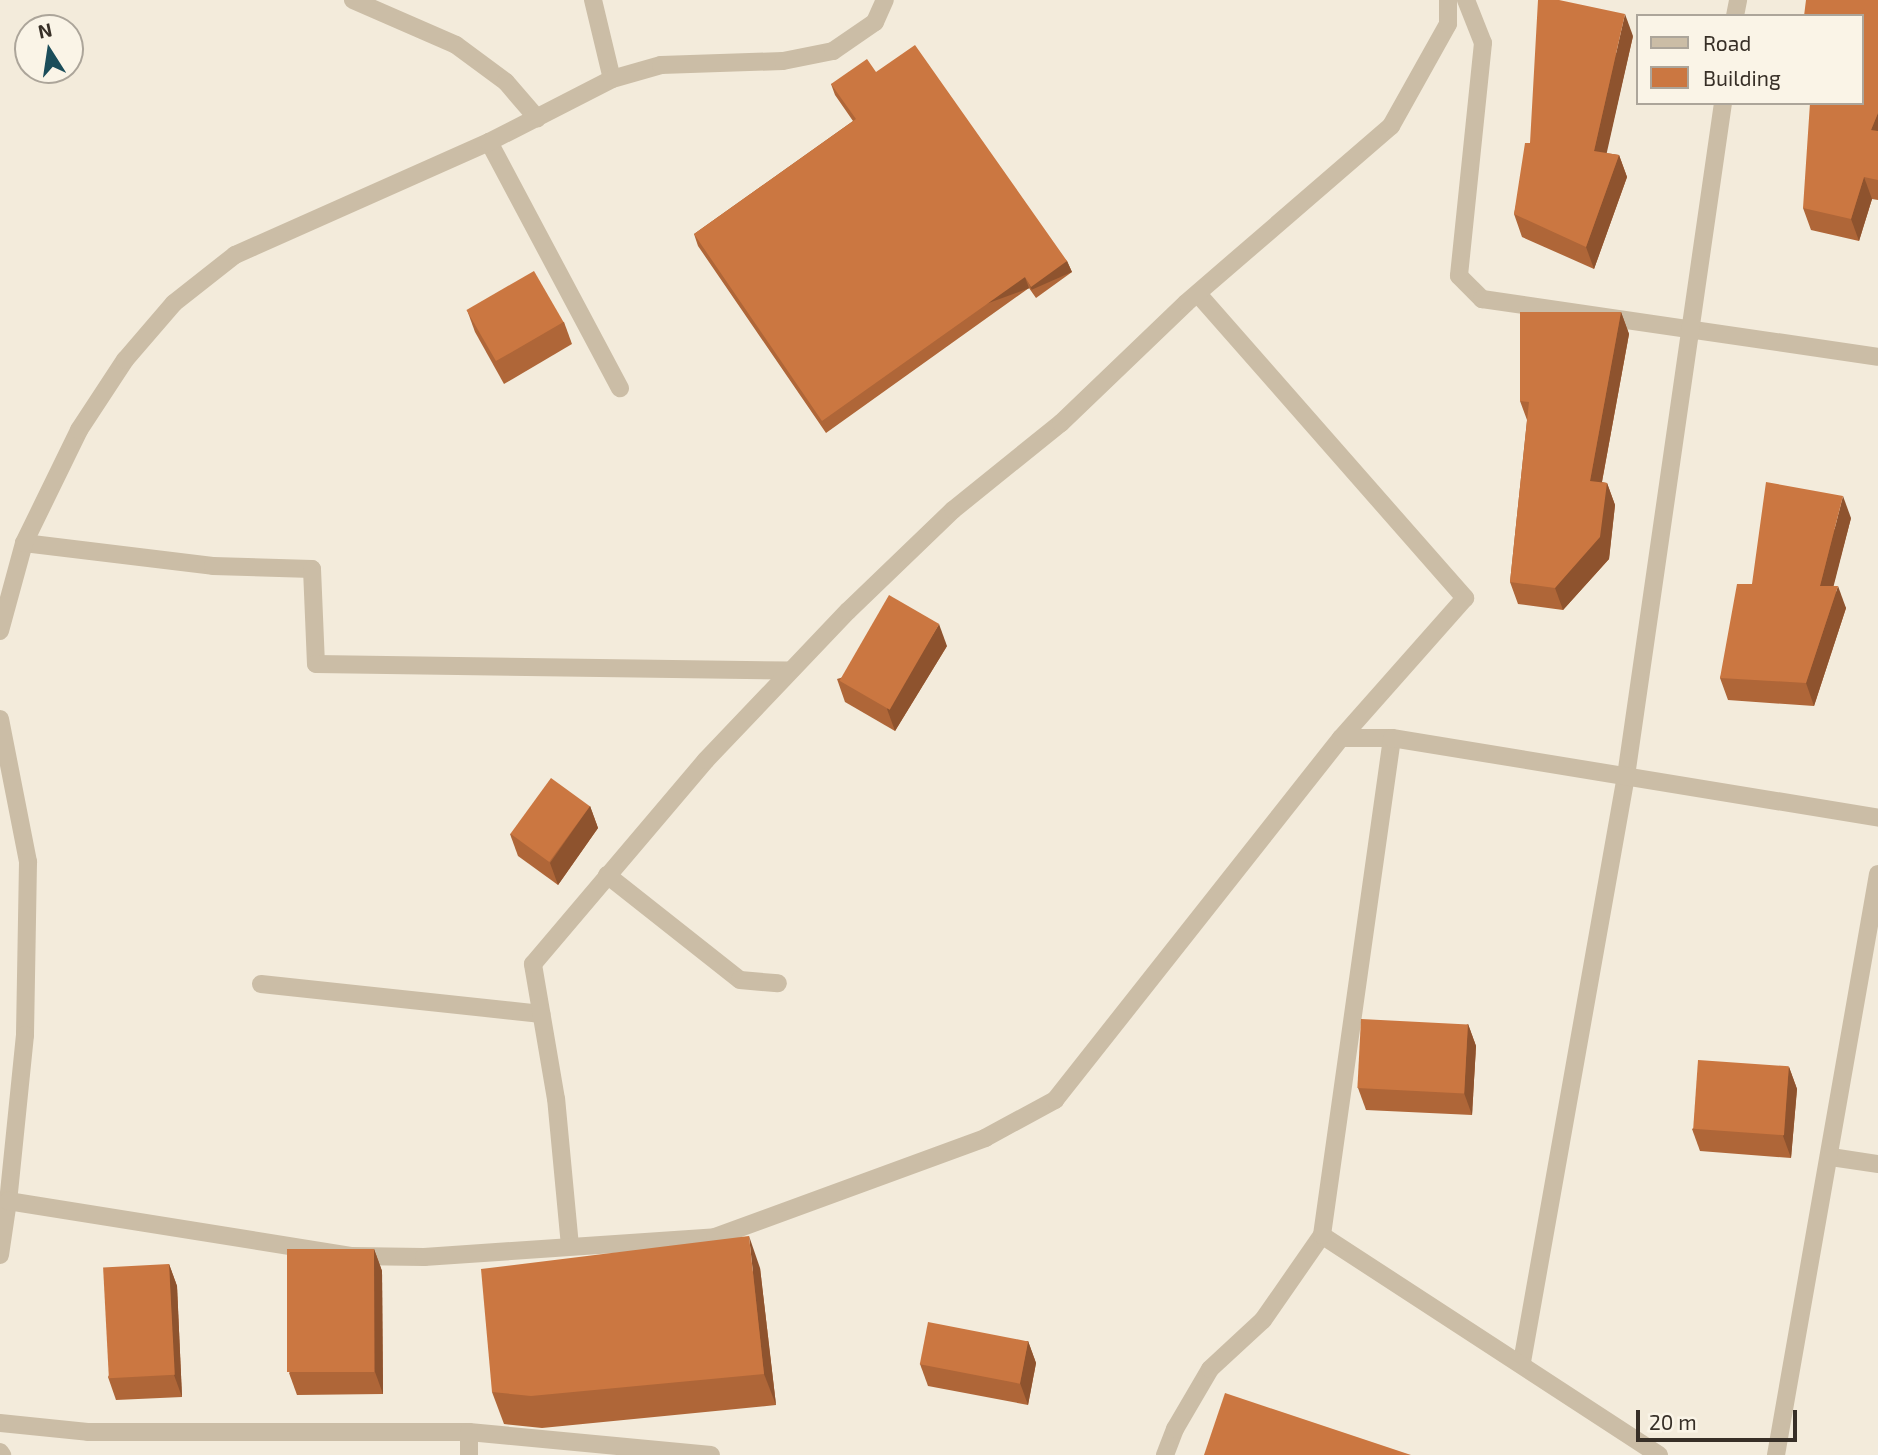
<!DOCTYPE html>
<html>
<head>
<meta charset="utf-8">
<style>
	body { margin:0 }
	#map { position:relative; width:1878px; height:1455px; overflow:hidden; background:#f3ebdb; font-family:"Exo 2",sans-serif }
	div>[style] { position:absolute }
	.minor>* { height:18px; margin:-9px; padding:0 9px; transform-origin:9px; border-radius:9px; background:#cbbda6 }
	.wall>* { inset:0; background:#af6638 }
	.shaded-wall>* { inset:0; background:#8e532e; transform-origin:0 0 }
	.building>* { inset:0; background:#cb7741; transform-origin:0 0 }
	span { translate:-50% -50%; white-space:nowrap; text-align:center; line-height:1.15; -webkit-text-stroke:5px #faf4e7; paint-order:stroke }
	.legend { position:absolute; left:1636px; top:14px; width:228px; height:91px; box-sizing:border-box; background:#faf4e7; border:2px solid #aca59a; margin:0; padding:9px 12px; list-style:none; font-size:21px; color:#372f27 }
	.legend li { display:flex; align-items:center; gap:14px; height:35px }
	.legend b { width:35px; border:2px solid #aca59a }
	.north { position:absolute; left:14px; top:14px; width:70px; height:70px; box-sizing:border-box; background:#faf4e7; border:2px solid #aca59a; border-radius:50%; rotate:348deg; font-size:19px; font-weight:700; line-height:28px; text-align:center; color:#372f27 }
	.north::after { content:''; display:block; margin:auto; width:24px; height:32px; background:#1b4d5a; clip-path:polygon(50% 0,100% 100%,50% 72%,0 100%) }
	.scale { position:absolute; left:1636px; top:1410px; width:161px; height:32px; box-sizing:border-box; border:4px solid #372f27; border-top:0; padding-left:9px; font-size:21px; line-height:24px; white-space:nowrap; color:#372f27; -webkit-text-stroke:5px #faf4e7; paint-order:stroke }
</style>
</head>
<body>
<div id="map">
	<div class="minor">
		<i style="left:353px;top:0;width:112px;rotate:23.6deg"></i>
		<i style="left:456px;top:45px;width:62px;rotate:36.5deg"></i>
		<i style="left:506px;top:82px;width:48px;rotate:49.3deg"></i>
		<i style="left:593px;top:0;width:81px;rotate:76.5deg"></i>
		<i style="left:1466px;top:0;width:46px;rotate:68.4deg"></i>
		<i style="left:1483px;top:43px;width:234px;rotate:95.9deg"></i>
		<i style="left:1459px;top:276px;width:33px;rotate:45deg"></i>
		<i style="left:1482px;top:299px;width:400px;rotate:8.3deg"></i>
		<i style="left:1735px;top:16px;width:16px;rotate:-79deg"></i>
		<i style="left:489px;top:142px;width:279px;rotate:62deg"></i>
		<i style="left:1198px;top:294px;width:405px;rotate:48.7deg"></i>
		<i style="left:1465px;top:598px;width:187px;rotate:131.5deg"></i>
		<i style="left:24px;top:543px;width:190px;rotate:6.9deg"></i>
		<i style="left:213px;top:566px;width:99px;rotate:1.7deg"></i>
		<i style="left:312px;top:569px;width:95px;rotate:87.6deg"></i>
		<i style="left:316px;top:664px;width:473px;rotate:0.8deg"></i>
		<i style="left:0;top:631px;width:91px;rotate:-74.7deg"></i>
		<i style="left:24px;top:543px;width:126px;rotate:-64deg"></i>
		<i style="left:79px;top:430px;width:84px;rotate:-56.7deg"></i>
		<i style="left:125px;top:360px;width:75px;rotate:-49.3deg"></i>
		<i style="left:174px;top:303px;width:78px;rotate:-38.2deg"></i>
		<i style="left:235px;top:255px;width:278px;rotate:-24deg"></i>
		<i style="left:489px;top:142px;width:138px;rotate:-27.1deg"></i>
		<i style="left:612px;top:79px;width:51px;rotate:-15.9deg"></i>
		<i style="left:661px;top:65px;width:122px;rotate:-1.9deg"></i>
		<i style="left:783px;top:61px;width:51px;rotate:-11.3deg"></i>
		<i style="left:833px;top:51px;width:51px;rotate:-34.6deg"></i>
		<i style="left:875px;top:22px;width:24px;rotate:-66deg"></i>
		<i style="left:0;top:719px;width:146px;rotate:78.9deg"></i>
		<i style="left:28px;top:862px;width:173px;rotate:91deg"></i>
		<i style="left:25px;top:1035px;width:167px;rotate:95.8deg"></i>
		<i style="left:607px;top:875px;width:169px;rotate:38.3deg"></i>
		<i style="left:740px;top:980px;width:38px;rotate:5deg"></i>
		<i style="left:261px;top:984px;width:282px;rotate:6.1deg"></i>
		<i style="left:1831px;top:1157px;width:48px;rotate:8.5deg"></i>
		<i style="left:570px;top:1246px;width:148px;rotate:-95.4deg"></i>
		<i style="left:556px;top:1099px;width:137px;rotate:-99.7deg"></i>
		<i style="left:533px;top:964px;width:267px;rotate:-49.7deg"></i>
		<i style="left:706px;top:760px;width:206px;rotate:-46.4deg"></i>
		<i style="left:848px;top:611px;width:146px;rotate:-43.9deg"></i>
		<i style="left:953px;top:510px;width:139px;rotate:-38.9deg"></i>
		<i style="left:1061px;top:423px;width:173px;rotate:-43.8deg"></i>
		<i style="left:1186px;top:303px;width:271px;rotate:-40.8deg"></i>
		<i style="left:1391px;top:126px;width:117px;rotate:-60.8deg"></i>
		<i style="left:1448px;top:24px;width:24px;rotate:-90deg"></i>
		<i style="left:0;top:1255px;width:55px;rotate:-81.6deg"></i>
		<i style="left:8px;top:1201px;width:347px;rotate:9.1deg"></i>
		<i style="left:351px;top:1256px;width:73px;rotate:0.8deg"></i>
		<i style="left:424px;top:1257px;width:292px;rotate:-3.9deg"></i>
		<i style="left:715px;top:1237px;width:288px;rotate:-20.1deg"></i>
		<i style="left:985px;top:1138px;width:80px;rotate:-28.5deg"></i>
		<i style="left:1055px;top:1100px;width:461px;rotate:-51.7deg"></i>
		<i style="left:1341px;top:738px;width:51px"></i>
		<i style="left:1522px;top:1362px;width:595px;rotate:-79.94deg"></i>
		<i style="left:1626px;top:776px;width:680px;rotate:-81.8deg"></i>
		<i style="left:0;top:1423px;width:88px;rotate:5.8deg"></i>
		<i style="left:88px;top:1432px;width:381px"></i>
		<i style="left:469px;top:1432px;width:243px;rotate:5.4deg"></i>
		<i style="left:0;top:1452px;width:4px;rotate:56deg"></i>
		<i style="left:469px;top:1455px;width:23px;rotate:-90deg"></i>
		<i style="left:1165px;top:1455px;width:28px;rotate:-69deg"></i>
		<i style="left:1175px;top:1429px;width:69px;rotate:-59.7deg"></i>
		<i style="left:1210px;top:1369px;width:72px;rotate:-42.8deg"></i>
		<i style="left:1263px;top:1320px;width:103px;rotate:-55.2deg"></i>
		<i style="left:1659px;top:1455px;width:402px;rotate:-146.9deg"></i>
		<i style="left:1322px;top:1235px;width:502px;rotate:-81.98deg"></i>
		<i style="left:1392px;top:738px;width:493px;rotate:9.3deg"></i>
		<i style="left:1776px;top:1455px;width:590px;rotate:-80.04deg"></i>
	</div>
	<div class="wall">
		<i style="clip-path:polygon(1878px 0,1878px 200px,1872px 199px,1859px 241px,1811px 230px,1803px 208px,1862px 103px)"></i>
		<i style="clip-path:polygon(1633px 36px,1606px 153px,1619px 155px,1627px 177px,1594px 269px,1522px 237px,1514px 214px,1530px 143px)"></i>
		<i style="clip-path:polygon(876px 72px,1067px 261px,1072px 272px,1036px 298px,1029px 288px,826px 433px,698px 246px,694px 234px,853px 121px,835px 95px,831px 84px)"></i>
		<i style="clip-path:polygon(467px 310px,564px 322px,572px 344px,504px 384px,475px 332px)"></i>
		<i style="clip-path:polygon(1621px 312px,1629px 334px,1602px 482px,1607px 483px,1615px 505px,1609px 559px,1563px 610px,1518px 604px,1510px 582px,1527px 420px,1520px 401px)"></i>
		<i style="clip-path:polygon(1851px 518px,1833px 586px,1846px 608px,1814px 706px,1728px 700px,1720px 678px,1752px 584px)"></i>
		<i style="clip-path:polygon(947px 646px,895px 731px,845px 702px,837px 679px)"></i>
		<i style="clip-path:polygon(590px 806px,598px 828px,558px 885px,518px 856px,510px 834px)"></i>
		<i style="clip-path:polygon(1468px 1024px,1476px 1046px,1472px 1115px,1366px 1110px,1358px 1088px)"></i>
		<i style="clip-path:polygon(1789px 1067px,1797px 1089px,1791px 1158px,1700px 1151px,1692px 1129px)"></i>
		<i style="clip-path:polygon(374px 1249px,382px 1271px,383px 1394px,297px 1395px,289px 1373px)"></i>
		<i style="clip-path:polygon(169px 1264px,177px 1286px,182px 1397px,116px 1400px,108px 1377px)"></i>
		<i style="clip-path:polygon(760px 1268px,776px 1405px,542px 1428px,504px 1424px,492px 1392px)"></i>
		<i style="clip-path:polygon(1028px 1341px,1036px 1363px,1028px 1405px,928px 1386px,920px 1364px)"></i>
	</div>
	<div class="shaded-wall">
		<i style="clip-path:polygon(1625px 14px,1633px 36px,1602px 174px,1594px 151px)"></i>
		<i style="clip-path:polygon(1878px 113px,1878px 149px,1871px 130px)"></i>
		<i style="clip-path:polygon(1619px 155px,1627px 177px,1594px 269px,1586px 247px)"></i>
		<i style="clip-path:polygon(1864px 177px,1872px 199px,1859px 241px,1851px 219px)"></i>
		<i style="left:1067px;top:261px;width:12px;height:44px;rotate:66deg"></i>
		<i style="left:1025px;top:277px;width:12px;height:249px;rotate:70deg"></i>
		<i style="clip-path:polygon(1621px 312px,1629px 334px,1598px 503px,1590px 481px)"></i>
		<i style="clip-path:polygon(1607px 483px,1615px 505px,1609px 559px,1563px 610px,1555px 588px)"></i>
		<i style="clip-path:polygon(1843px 496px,1851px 518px,1828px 608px,1820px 586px)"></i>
		<i style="clip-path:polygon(1838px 586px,1846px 608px,1814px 706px,1806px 683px)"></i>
		<i style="clip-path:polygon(939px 624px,947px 646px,895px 731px,887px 709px)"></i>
		<i style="clip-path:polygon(590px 806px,598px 828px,558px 885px,550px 863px)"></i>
		<i style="clip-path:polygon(1468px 1024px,1476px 1046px,1472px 1115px,1464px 1093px)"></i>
		<i style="clip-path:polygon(1789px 1067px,1797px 1089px,1791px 1158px,1783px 1136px)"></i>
		<i style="clip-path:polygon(749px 1236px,760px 1268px,776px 1405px,764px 1374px)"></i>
		<i style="clip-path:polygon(374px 1249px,382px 1271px,383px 1394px,375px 1372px)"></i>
		<i style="clip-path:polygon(169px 1264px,177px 1286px,182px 1397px,174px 1375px)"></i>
		<i style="clip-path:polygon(1028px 1341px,1036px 1363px,1028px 1405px,1020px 1383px)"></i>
	</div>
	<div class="building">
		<i style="clip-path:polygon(1538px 0,1559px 0,1625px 14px,1594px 151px,1619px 155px,1586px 247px,1514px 214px,1525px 143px,1530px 143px)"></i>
		<i style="clip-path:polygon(1806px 0,1878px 0,1878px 113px,1871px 130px,1878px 131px,1878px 180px,1864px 177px,1851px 219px,1803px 208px,1810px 103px,1862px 103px,1862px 16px,1804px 16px)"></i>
		<i style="clip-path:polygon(915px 45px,1067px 261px,1031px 287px,1025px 277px,822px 421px,694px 234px,856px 119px,831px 84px,867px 59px,876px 72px)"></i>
		<i style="left:534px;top:271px;width:59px;height:78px;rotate:60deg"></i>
		<i style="clip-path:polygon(1520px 312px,1621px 312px,1590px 481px,1607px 483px,1600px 537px,1555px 588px,1510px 582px,1529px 402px,1520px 401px)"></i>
		<i style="clip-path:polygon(1766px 482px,1843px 496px,1820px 586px,1838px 586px,1806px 683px,1720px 678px,1737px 584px,1752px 584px)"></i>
		<i style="left:889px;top:595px;width:58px;height:99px;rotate:30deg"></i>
		<i style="left:551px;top:778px;width:48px;height:69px;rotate:36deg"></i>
		<i style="left:1361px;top:1019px;width:107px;height:69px;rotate:3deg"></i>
		<i style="left:1698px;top:1060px;width:91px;height:69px;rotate:4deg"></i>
		<i style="clip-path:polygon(749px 1236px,764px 1374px,531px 1396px,492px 1392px,481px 1269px)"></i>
		<i style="left:374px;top:1249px;width:123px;height:87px;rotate:90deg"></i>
		<i style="left:169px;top:1264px;width:111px;height:66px;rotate:87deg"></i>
		<i style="left:928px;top:1322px;width:102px;height:43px;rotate:11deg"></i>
		<i style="clip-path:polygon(1225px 1393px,1411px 1455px,1204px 1455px)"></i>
	</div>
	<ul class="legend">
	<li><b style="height:9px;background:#cbbda6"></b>Road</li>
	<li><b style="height:19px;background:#cb7741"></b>Building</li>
	</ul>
	<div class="north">N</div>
	<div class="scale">20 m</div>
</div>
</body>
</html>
